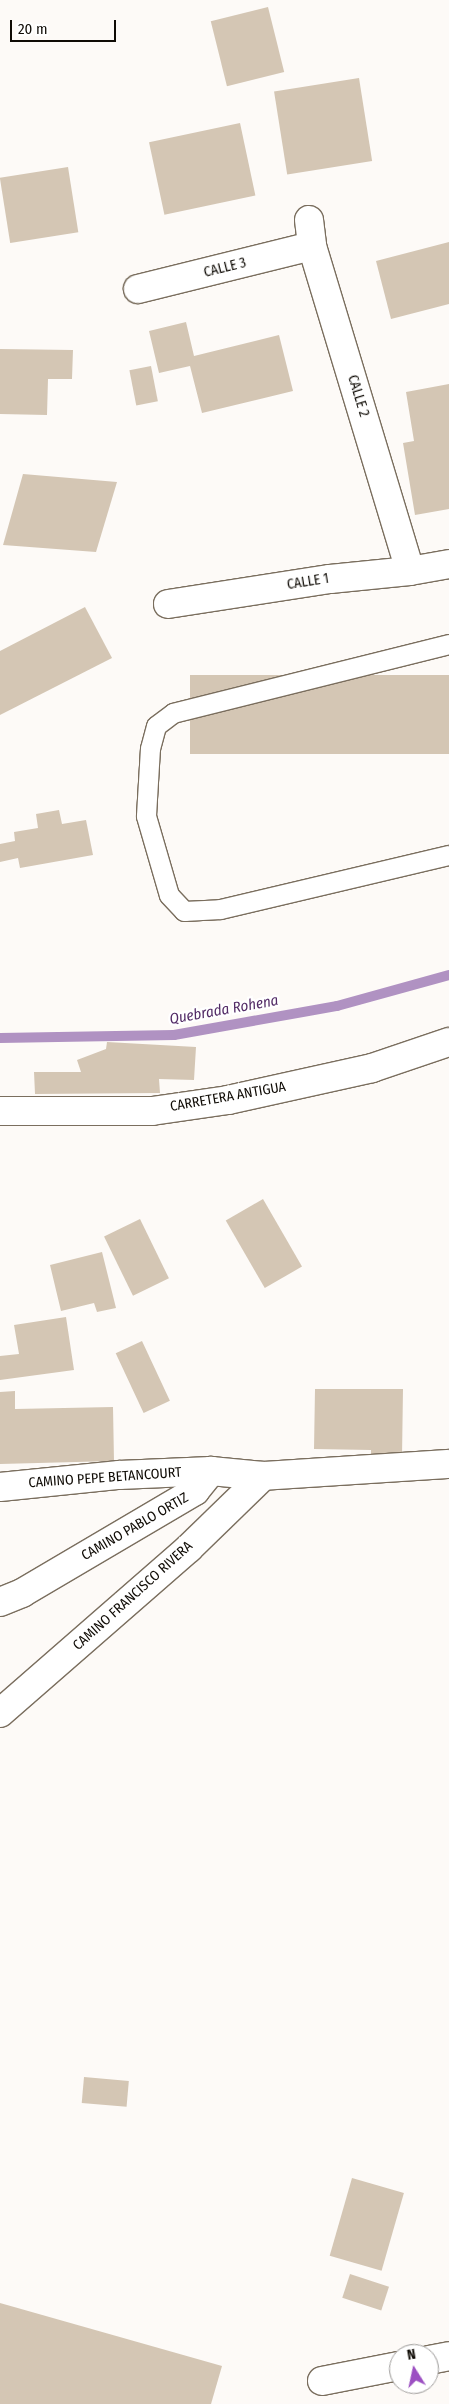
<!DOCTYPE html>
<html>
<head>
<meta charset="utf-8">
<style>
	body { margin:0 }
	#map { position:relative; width:449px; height:2404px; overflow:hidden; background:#fdfaf7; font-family:"Fira Sans Condensed",sans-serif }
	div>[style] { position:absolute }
	.stream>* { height:10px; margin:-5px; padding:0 5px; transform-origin:5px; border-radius:5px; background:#b092c2 }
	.building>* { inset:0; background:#d4c6b4; transform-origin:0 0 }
	.roads { filter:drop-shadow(1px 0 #7a6e5e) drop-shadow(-1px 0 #7a6e5e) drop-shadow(0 1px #7a6e5e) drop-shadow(0 -1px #7a6e5e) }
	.lane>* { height:19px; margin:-9.5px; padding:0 9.5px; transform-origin:9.5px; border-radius:9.5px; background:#fff }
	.street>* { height:28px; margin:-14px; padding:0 14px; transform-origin:14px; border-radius:14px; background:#fff }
	.secondary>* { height:28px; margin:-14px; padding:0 14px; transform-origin:14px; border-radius:14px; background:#fff }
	span { translate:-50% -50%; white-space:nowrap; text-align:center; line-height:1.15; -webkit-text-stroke:4.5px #fff; paint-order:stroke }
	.street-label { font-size:14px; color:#0f0b05 }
	.water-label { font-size:15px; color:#522b66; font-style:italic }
	.north { position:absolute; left:389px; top:2344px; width:50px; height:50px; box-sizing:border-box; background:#fff; border:1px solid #9f9d9b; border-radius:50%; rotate:350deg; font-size:14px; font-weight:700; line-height:20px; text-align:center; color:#0f0b05 }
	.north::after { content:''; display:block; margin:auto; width:18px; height:22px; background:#9c50c2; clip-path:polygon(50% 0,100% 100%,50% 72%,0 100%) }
	.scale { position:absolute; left:10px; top:20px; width:106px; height:22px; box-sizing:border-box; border:2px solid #0f0b05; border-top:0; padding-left:6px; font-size:15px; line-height:18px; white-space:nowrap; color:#0f0b05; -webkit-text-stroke:4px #fff; paint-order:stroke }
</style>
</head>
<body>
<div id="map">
	<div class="stream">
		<i style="left:0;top:1038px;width:174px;rotate:-1deg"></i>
		<i style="left:174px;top:1035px;width:166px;rotate:-10.1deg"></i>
		<i style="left:337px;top:1006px;width:116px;rotate:-15.5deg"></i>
	</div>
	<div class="building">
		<i style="left:268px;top:7px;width:67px;height:59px;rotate:76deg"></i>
		<i style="left:359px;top:78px;width:84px;height:86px;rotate:81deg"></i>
		<i style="left:240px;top:123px;width:74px;height:93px;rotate:78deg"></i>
		<i style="left:68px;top:167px;width:66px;height:69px;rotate:81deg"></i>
		<i style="clip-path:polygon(449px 242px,449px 304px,391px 319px,376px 261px)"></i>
		<i style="clip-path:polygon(186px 322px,194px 356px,279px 335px,293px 391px,202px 413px,190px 366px,159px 373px,149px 331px)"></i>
		<i style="clip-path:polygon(0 349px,73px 350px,72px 379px,48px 379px,47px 415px,0 414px)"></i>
		<i style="left:151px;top:366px;width:36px;height:22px;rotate:79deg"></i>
		<i style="clip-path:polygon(449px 384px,449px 509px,415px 515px,403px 443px,414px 441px,406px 392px)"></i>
		<i style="clip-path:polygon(23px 474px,117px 482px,96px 552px,3px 545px)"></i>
		<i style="clip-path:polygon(85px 607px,112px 658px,0 715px,0 651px)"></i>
		<i style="left:449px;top:675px;width:79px;height:259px;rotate:90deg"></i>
		<i style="clip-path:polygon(59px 810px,62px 824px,86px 820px,93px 855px,20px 868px,18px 858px,0 862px,0 844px,15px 841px,14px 832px,38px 828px,36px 814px)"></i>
		<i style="clip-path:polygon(107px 1042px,196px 1047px,194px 1080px,159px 1079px,160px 1093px,35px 1094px,34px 1072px,81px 1072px,77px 1060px,106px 1049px)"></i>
		<i style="left:263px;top:1199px;width:78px;height:43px;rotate:60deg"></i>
		<i style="left:140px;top:1219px;width:66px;height:40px;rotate:64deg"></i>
		<i style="clip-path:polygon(102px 1252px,116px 1308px,97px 1312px,94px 1303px,61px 1311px,50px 1265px)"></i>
		<i style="clip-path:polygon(66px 1317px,74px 1370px,0 1380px,0 1356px,19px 1354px,14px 1325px)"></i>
		<i style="left:142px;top:1341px;width:66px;height:29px;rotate:65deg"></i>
		<i style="clip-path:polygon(315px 1389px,403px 1389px,402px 1457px,371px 1457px,371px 1450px,314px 1449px)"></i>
		<i style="clip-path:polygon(15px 1391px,15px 1409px,113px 1407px,114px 1461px,0 1464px,0 1392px)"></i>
		<i style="left:84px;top:2077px;width:45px;height:26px;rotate:5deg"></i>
		<i style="left:352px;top:2178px;width:54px;height:81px;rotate:16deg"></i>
		<i style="left:350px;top:2274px;width:41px;height:25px;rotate:18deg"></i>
		<i style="clip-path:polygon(0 2303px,222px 2366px,211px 2404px,0 2404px)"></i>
	</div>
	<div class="roads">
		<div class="lane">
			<i style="left:449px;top:644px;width:284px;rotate:166deg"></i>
			<i style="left:173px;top:713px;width:21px;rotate:143deg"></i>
			<i style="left:156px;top:726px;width:23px;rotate:105deg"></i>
			<i style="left:150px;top:748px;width:68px;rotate:93.4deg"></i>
			<i style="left:146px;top:816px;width:82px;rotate:73.8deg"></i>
			<i style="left:169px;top:895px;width:22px;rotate:47deg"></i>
			<i style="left:184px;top:911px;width:36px;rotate:-3deg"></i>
			<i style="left:220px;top:909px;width:235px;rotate:-13.3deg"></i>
		</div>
		<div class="street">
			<i style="left:309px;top:220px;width:26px;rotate:83deg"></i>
			<i style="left:312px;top:246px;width:339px;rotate:73.2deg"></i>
			<i style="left:138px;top:289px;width:179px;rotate:-13.9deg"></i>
			<i style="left:168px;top:604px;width:164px;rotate:-8.8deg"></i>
			<i style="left:330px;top:579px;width:80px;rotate:-5.7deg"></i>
			<i style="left:410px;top:571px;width:40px;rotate:-10deg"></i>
			<i style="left:0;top:1487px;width:120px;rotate:-5.8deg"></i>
			<i style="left:119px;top:1475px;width:92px;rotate:-2.5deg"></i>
			<i style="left:0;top:1602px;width:24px;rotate:-22deg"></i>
			<i style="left:22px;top:1593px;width:201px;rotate:-30.5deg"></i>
			<i style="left:195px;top:1491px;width:26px;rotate:-51deg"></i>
			<i style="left:211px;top:1471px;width:52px;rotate:5.5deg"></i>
			<i style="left:263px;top:1476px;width:186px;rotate:-3.7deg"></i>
			<i style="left:0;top:1713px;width:251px;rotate:-41.1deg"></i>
			<i style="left:189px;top:1548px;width:103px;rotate:-44.2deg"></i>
			<i style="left:429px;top:2360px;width:20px;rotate:-11deg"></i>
			<i style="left:322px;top:2381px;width:78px;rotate:-11deg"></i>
		</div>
		<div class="secondary">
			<i style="left:0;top:1111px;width:152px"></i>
			<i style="left:152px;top:1111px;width:77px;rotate:-8.2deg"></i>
			<i style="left:228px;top:1100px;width:148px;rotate:-12.5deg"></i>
			<i style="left:372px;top:1068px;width:81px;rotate:-18.7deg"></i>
		</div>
	</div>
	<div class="street-label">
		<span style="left:225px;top:268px;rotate:-14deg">CALLE 3</span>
		<span style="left:358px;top:396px;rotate:73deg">CALLE 2</span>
		<span style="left:308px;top:582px;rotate:-9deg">CALLE 1</span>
		<span style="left:228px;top:1097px;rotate:-10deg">CARRETERA ANTIGUA</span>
		<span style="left:105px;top:1478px;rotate:-4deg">CAMINO PEPE BETANCOURT</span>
		<span style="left:135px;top:1527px;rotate:-30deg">CAMINO PABLO ORTIZ</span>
		<span style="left:133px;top:1596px;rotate:-42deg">CAMINO FRANCISCO RIVERA</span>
	</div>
	<div class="water-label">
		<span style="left:224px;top:1010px;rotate:-10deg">Quebrada Rohena</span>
	</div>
	<div class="north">N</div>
	<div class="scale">20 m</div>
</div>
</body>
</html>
